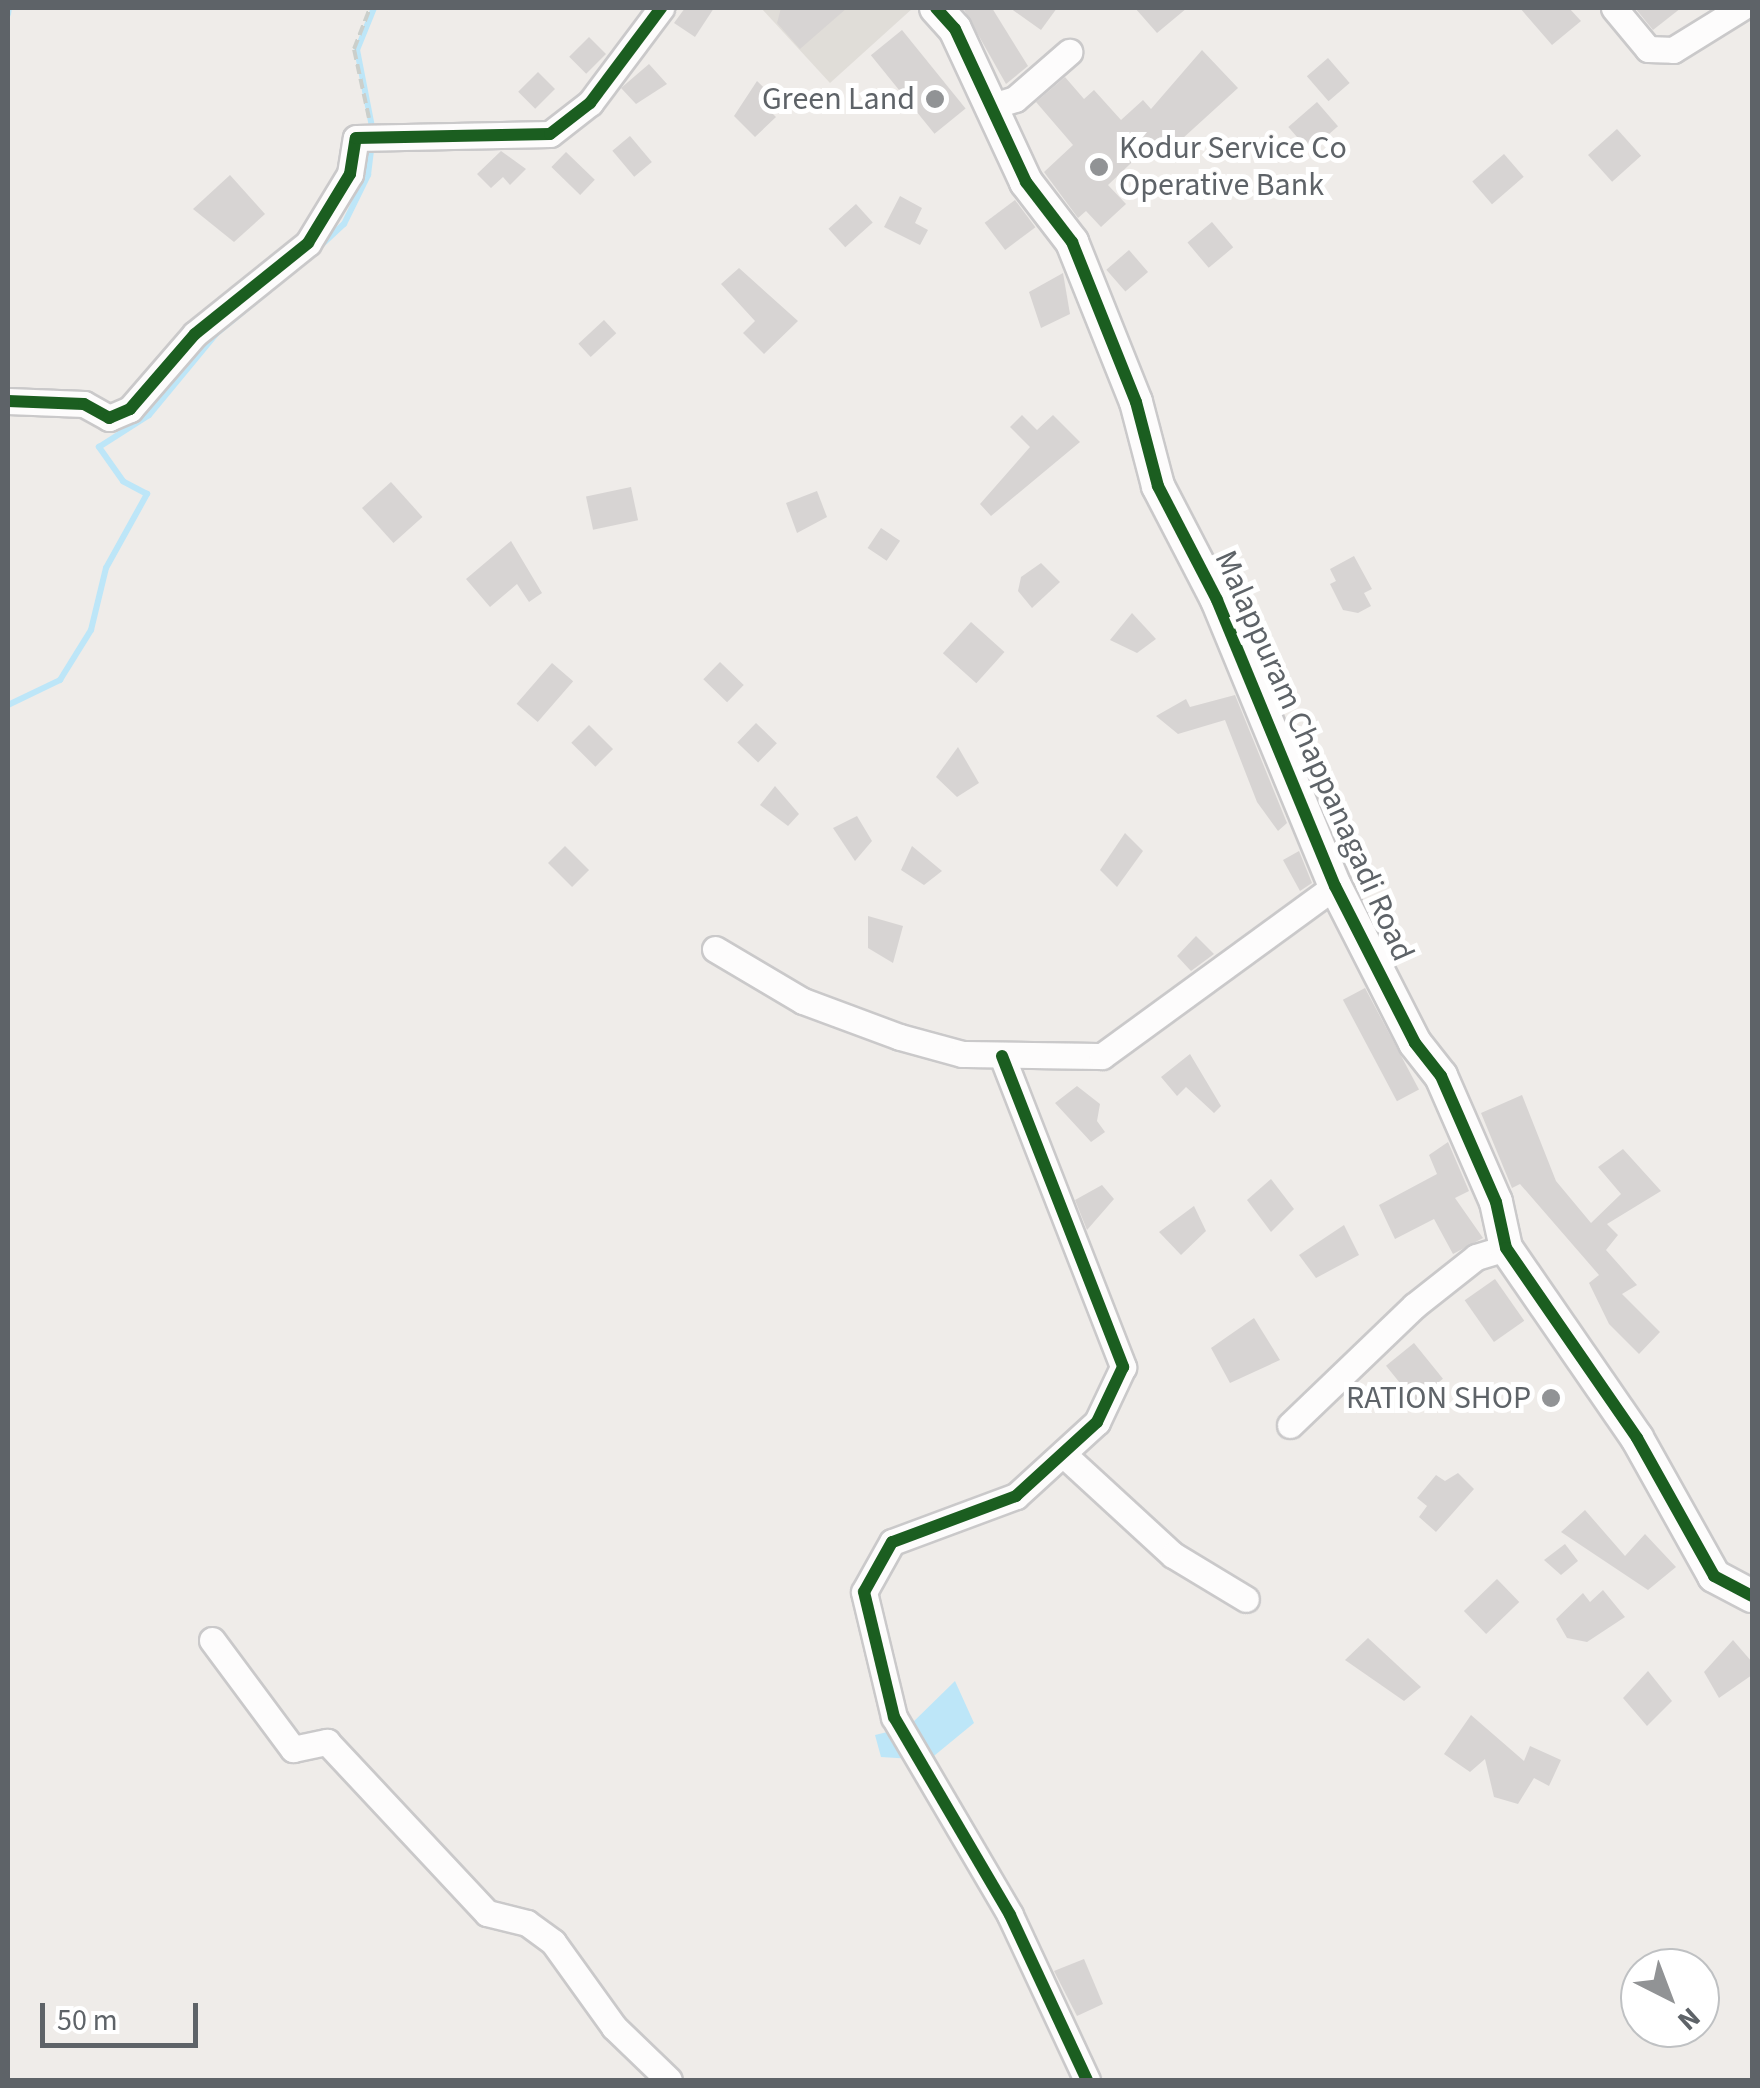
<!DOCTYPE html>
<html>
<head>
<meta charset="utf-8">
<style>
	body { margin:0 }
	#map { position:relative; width:1760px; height:2088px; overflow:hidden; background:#efece9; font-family:"Source Sans 3",sans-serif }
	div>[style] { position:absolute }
	.education>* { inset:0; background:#e0ddd8 }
	.water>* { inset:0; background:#bde6f8 }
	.stream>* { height:6px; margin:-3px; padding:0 3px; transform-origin:3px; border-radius:3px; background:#bde6f8 }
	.building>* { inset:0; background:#d7d4d3; transform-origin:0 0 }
	.path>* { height:4px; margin-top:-2px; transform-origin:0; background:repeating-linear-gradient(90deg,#cbcfcb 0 10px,transparent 0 15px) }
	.roads { filter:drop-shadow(2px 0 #cac9ca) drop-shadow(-2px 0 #cac9ca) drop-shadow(0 2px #cac9ca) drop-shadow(0 -2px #cac9ca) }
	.street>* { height:25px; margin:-12.5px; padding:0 12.5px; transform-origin:12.5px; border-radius:12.5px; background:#fdfcfc }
	.secondary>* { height:32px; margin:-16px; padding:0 16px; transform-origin:16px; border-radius:16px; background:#fdfcfc }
	.cycleway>* { height:12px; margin:-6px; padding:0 6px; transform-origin:6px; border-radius:6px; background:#1b5e20 }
	.dots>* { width:28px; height:28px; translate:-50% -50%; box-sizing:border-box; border:5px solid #fff; border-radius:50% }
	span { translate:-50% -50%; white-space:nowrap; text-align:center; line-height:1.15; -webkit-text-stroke:10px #fff; paint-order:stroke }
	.poi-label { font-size:32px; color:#5e6368 }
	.right { translate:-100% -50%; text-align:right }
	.left { translate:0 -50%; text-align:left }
	.street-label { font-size:32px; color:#5e6368 }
	.frame { position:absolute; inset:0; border:10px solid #5e6368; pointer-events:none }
	.north { position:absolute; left:1620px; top:1948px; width:100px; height:100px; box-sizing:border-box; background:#fff; border:2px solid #bfc1c3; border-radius:50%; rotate:138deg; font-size:28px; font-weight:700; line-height:40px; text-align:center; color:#5e6368 }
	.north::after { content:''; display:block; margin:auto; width:35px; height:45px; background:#919395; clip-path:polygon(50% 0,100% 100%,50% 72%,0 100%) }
	.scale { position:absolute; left:40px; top:2003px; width:158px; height:45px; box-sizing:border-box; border:5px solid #5e6368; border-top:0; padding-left:12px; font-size:30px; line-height:35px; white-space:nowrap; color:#5e6368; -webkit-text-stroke:8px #fff; paint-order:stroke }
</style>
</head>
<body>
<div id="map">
	<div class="education">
		<i style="clip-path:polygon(761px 8px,913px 8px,830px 83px)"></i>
	</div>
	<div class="water">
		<i style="clip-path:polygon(955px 1681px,974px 1723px,929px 1760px,881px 1757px,875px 1735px,908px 1727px)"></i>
	</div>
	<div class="stream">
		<i style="left:8px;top:14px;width:6px;rotate:-81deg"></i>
		<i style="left:373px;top:132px;width:84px;rotate:-101deg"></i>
		<i style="left:357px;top:50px;width:45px;rotate:-68deg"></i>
		<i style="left:317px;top:249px;width:37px;rotate:-43deg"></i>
		<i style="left:344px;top:224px;width:55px;rotate:-63.9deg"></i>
		<i style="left:368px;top:175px;width:31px;rotate:-83deg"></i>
		<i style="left:8px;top:705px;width:58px;rotate:-25.7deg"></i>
		<i style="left:60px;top:680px;width:59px;rotate:-58.2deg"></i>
		<i style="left:91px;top:630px;width:64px;rotate:-76.4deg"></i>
		<i style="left:106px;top:568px;width:85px;rotate:-61deg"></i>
		<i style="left:147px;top:494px;width:27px;rotate:-152deg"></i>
		<i style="left:123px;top:481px;width:42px;rotate:-125.2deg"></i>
		<i style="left:99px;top:447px;width:59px;rotate:-32.6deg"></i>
		<i style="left:149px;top:415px;width:105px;rotate:-50.4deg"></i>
		<i style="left:216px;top:334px;width:109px;rotate:-39.4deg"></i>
	</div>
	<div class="building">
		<i style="clip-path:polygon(685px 8px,714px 8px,695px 37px,674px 23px)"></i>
		<i style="clip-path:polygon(781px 8px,847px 8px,800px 49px,777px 23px)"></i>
		<i style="clip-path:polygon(963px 8px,992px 8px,1028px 66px,1006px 84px)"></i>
		<i style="clip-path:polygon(1010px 8px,1057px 8px,1041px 30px)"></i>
		<i style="clip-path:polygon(1135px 8px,1187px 8px,1157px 33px)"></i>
		<i style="clip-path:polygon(1520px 8px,1569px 8px,1581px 21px,1552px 45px)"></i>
		<i style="clip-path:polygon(1635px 8px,1681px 8px,1653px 30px)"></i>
		<i style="left:902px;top:30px;width:101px;height:40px;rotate:51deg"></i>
		<i style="left:589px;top:37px;width:24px;height:28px;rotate:45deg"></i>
		<i style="clip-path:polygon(1202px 50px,1238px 88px,1160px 159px,1149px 146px,1108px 185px,1126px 204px,1101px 227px,1086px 211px,1078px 218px,1044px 172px,1073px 145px,1036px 102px,1065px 77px,1084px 99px,1094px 90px,1121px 120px,1143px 100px,1151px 109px)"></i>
		<i style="left:1328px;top:58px;width:33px;height:28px;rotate:49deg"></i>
		<i style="clip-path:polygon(649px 64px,667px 84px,636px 104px,621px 88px)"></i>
		<i style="left:538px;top:72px;width:24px;height:28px;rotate:45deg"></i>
		<i style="clip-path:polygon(757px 81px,778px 101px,769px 110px,776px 117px,755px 137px,734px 116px)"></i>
		<i style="left:1317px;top:102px;width:32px;height:38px;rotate:49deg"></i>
		<i style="left:1617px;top:129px;width:36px;height:39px;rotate:48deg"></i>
		<i style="left:630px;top:136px;width:34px;height:23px;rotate:50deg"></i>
		<i style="clip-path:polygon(501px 151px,526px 169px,510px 185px,503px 177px,491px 188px,477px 174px)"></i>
		<i style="left:566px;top:152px;width:40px;height:21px;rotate:44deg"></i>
		<i style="left:1504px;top:154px;width:30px;height:42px;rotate:49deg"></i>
		<i style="clip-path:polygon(230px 175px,265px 214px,234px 242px,193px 209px)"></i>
		<i style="clip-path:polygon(900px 196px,922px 208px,915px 223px,928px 230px,920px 245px,884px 227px)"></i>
		<i style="left:1015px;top:200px;width:34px;height:38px;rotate:53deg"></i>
		<i style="left:856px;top:204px;width:25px;height:37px;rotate:48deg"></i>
		<i style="left:1212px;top:222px;width:33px;height:32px;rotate:50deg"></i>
		<i style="left:1129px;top:250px;width:29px;height:30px;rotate:49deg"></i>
		<i style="clip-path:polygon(739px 268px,798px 321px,764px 354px,743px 333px,755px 321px,721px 284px)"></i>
		<i style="clip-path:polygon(1063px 273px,1070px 314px,1041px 328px,1029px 292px)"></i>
		<i style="left:604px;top:320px;width:18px;height:35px;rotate:47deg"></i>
		<i style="clip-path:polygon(1022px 415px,1037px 430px,1053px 415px,1080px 442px,991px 516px,980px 504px,1030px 447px,1010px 427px)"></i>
		<i style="left:391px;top:482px;width:47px;height:39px;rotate:48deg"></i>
		<i style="left:631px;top:487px;width:34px;height:46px;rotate:78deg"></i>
		<i style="clip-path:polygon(817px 491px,827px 517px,797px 533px,786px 503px)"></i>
		<i style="left:881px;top:528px;width:23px;height:24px;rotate:34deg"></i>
		<i style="clip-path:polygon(511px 541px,542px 593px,529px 602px,517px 584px,490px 607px,466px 579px)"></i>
		<i style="clip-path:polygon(1354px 556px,1372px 589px,1364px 593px,1371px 606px,1358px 613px,1343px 610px,1330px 584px,1336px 581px,1330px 569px)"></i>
		<i style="clip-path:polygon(1041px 563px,1060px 582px,1032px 608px,1018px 591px,1021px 577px)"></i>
		<i style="clip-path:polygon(1132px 613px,1156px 639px,1137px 653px,1110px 640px)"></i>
		<i style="left:971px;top:622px;width:45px;height:42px;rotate:42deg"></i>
		<i style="left:720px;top:662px;width:33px;height:24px;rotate:44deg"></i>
		<i style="left:552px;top:663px;width:28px;height:54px;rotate:41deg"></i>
		<i style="clip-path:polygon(1235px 695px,1287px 823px,1278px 831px,1257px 802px,1225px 720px,1178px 734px,1156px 716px,1186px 699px,1190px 707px)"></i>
		<i style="left:756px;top:723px;width:29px;height:27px;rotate:44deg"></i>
		<i style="left:589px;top:725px;width:34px;height:25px;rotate:45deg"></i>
		<i style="clip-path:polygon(958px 747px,979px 783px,957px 797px,936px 777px)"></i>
		<i style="clip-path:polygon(775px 786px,799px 814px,788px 826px,760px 805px)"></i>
		<i style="clip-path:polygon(857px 816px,872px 841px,855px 861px,833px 828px)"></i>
		<i style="clip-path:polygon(1125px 833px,1143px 851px,1117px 887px,1100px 870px)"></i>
		<i style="left:565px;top:846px;width:34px;height:24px;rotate:45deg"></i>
		<i style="clip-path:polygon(912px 846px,942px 871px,924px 885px,901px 870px)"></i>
		<i style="clip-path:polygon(1299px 851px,1312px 883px,1300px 891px,1283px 860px)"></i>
		<i style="clip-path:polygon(868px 916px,903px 926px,893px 963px,868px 948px)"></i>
		<i style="clip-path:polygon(1196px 936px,1214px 954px,1191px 971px,1177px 956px)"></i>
		<i style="left:1365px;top:988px;width:115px;height:25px;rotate:62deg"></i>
		<i style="clip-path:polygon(1190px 1054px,1221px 1106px,1214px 1113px,1186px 1087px,1177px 1096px,1161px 1077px)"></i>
		<i style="clip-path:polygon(1077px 1086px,1100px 1104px,1097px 1121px,1105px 1132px,1091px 1142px,1055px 1103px)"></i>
		<i style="clip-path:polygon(1522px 1095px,1556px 1181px,1591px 1223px,1621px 1194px,1598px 1167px,1623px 1149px,1661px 1191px,1607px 1224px,1618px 1235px,1606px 1250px,1637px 1285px,1622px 1294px,1660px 1332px,1639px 1354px,1609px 1324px,1589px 1283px,1599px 1275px,1520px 1184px,1512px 1188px,1481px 1113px)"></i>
		<i style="clip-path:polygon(1448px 1142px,1469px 1191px,1455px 1198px,1483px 1238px,1453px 1254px,1434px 1219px,1395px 1239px,1379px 1205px,1437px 1174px,1429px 1155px)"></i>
		<i style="clip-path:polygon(1271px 1179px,1294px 1209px,1271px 1232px,1247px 1200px)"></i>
		<i style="clip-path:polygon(1102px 1185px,1114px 1199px,1087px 1230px,1075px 1200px)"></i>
		<i style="clip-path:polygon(1194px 1206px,1206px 1231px,1181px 1255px,1159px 1232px)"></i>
		<i style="clip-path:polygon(1344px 1225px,1359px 1255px,1316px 1278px,1299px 1255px)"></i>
		<i style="left:1495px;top:1279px;width:51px;height:37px;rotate:55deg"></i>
		<i style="clip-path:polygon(1254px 1318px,1280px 1360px,1230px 1383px,1211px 1348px)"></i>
		<i style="left:1414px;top:1343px;width:46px;height:36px;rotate:51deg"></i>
		<i style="clip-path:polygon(1458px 1473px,1474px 1489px,1436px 1532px,1419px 1517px,1427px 1506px,1417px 1498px,1436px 1475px,1445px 1481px)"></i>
		<i style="clip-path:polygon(1585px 1510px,1625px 1556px,1645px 1534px,1676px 1567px,1648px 1590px,1561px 1532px)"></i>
		<i style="clip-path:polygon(1565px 1544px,1578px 1561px,1561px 1575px,1544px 1560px)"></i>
		<i style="left:1497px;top:1579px;width:32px;height:46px;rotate:46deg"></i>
		<i style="clip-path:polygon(1603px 1590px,1625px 1617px,1587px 1642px,1567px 1638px,1556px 1619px,1583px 1593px,1590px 1602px)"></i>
		<i style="clip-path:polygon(1368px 1638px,1421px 1687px,1404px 1701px,1345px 1660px)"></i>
		<i style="clip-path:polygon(1733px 1640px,1752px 1662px,1752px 1675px,1719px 1698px,1704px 1672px)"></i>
		<i style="clip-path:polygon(1648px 1671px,1672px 1701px,1647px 1726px,1623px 1698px)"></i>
		<i style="clip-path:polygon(1471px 1715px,1524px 1761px,1530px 1746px,1561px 1760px,1549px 1786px,1534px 1778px,1518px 1804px,1494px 1797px,1485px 1759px,1470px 1772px,1444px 1754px)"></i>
		<i style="clip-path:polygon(1084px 1959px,1103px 2004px,1077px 2016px,1054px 1971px)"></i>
	</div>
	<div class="path">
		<i style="left:369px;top:118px;width:71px;rotate:-102.3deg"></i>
		<i style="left:354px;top:49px;width:44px;rotate:-68.7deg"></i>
	</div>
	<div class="roads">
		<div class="street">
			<i style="left:1614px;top:8px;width:53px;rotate:50.3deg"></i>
			<i style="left:1648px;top:49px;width:25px;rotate:2deg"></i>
			<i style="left:1673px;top:50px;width:80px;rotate:-31.7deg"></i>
			<i style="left:989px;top:107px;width:27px;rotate:-17deg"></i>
			<i style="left:1015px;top:99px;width:72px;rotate:-41deg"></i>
			<i style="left:8px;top:401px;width:76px;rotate:2.3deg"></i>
			<i style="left:84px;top:404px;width:29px;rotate:29deg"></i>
			<i style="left:109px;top:418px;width:23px;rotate:-23deg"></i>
			<i style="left:130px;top:409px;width:99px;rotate:-49.1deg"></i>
			<i style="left:195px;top:334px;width:145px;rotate:-38.8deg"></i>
			<i style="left:308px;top:243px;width:81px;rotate:-58.7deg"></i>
			<i style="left:350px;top:174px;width:36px;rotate:-81deg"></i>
			<i style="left:356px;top:138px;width:194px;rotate:-1.2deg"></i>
			<i style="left:550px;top:134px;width:51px;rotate:-37.8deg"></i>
			<i style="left:590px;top:103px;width:119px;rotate:-53.2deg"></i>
			<i style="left:715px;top:949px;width:102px;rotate:30.6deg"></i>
			<i style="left:803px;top:1001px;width:103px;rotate:20.4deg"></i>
			<i style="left:900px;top:1037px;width:64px;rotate:15.3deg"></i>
			<i style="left:962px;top:1054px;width:140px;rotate:0.8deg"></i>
			<i style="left:1102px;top:1056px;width:288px;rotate:-36.1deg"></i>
			<i style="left:1002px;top:1056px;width:334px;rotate:68.7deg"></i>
			<i style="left:1123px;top:1367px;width:61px;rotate:115.3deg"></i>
			<i style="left:1097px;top:1422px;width:110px;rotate:137.6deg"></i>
			<i style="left:1016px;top:1496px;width:132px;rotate:159.6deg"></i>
			<i style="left:892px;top:1542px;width:57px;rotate:119.2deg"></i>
			<i style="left:864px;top:1592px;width:129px;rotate:76.5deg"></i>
			<i style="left:894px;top:1717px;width:229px;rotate:59.6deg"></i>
			<i style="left:1010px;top:1915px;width:182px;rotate:65deg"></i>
			<i style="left:1290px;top:1425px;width:172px;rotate:-43.8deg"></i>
			<i style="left:1414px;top:1306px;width:79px;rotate:-38.3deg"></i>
			<i style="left:1476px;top:1257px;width:31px;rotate:-17deg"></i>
			<i style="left:1063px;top:1454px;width:149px;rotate:42.6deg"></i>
			<i style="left:1173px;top:1555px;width:85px;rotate:31.1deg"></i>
			<i style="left:212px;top:1640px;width:136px;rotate:53.4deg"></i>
			<i style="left:293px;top:1749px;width:35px;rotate:-12deg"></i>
			<i style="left:327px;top:1742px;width:234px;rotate:46.9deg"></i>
			<i style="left:487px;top:1913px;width:41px;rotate:14deg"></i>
			<i style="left:527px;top:1923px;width:32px;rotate:36deg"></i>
			<i style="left:553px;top:1942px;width:105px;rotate:54.3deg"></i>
			<i style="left:614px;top:2027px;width:76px;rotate:43.9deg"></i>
		</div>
		<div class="secondary">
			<i style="left:936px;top:8px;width:28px;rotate:48deg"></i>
			<i style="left:955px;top:29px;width:169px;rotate:65.1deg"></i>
			<i style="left:1026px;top:182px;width:76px;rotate:52.5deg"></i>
			<i style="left:1072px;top:242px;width:172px;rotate:68.2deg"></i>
			<i style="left:1136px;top:402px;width:87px;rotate:75.3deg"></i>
			<i style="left:1158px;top:486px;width:128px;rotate:62.6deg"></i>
			<i style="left:1217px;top:600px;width:309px;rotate:67.6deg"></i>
			<i style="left:1335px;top:886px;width:176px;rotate:63deg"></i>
			<i style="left:1415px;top:1043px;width:42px;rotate:51.8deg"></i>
			<i style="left:1441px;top:1076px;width:137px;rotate:66.4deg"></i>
			<i style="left:1496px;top:1202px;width:47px;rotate:77.7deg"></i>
			<i style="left:1506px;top:1248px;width:231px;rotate:55.4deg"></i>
			<i style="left:1637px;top:1438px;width:158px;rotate:60.8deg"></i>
			<i style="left:1714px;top:1576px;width:43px;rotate:27.8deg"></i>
		</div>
	</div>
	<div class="cycleway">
		<i style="left:936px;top:8px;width:28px;rotate:48deg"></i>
		<i style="left:955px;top:29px;width:169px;rotate:65.1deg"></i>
		<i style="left:1026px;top:182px;width:76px;rotate:52.5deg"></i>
		<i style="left:1072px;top:242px;width:172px;rotate:68.2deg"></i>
		<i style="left:1136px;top:402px;width:87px;rotate:75.3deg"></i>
		<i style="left:1158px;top:486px;width:128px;rotate:62.6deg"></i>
		<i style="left:1217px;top:600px;width:309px;rotate:67.6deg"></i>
		<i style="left:1335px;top:886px;width:176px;rotate:63deg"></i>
		<i style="left:1415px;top:1043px;width:42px;rotate:51.8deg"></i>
		<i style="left:1441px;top:1076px;width:137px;rotate:66.4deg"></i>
		<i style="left:1496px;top:1202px;width:47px;rotate:77.7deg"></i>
		<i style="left:1506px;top:1248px;width:231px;rotate:55.4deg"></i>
		<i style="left:1637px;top:1438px;width:158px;rotate:60.8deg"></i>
		<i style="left:1714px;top:1576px;width:43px;rotate:27.8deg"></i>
		<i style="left:8px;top:401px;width:76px;rotate:2.3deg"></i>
		<i style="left:84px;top:404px;width:29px;rotate:29deg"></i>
		<i style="left:109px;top:418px;width:23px;rotate:-23deg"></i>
		<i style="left:130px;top:409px;width:99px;rotate:-49.1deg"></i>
		<i style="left:195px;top:334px;width:145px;rotate:-38.8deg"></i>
		<i style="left:308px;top:243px;width:81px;rotate:-58.7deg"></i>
		<i style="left:350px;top:174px;width:36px;rotate:-81deg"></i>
		<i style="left:356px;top:138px;width:194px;rotate:-1.2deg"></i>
		<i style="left:550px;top:134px;width:51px;rotate:-37.8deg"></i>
		<i style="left:590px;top:103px;width:119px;rotate:-53.2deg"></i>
		<i style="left:1002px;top:1056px;width:334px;rotate:68.7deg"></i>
		<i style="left:1123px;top:1367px;width:61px;rotate:115.3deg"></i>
		<i style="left:1097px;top:1422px;width:110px;rotate:137.6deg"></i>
		<i style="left:1016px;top:1496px;width:132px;rotate:159.6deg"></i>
		<i style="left:892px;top:1542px;width:57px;rotate:119.2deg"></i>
		<i style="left:864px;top:1592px;width:129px;rotate:76.5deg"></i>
		<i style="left:894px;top:1717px;width:229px;rotate:59.6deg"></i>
		<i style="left:1010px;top:1915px;width:182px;rotate:65deg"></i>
	</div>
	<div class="dots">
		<i style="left:935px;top:99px;background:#919395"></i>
		<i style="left:1099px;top:167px;background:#919395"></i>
		<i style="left:1551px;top:1398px;background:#919395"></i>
	</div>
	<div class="poi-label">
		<span class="right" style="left:915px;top:99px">Green Land</span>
		<span class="left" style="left:1119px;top:167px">Kodur Service Co<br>Operative Bank</span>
		<span class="right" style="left:1531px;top:1398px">RATION SHOP</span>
	</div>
	<div class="street-label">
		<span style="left:1314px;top:756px;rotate:66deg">Malappuram Chappanagadi Road</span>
	</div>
	<div class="frame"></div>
	<div class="north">N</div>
	<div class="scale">50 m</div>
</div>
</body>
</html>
